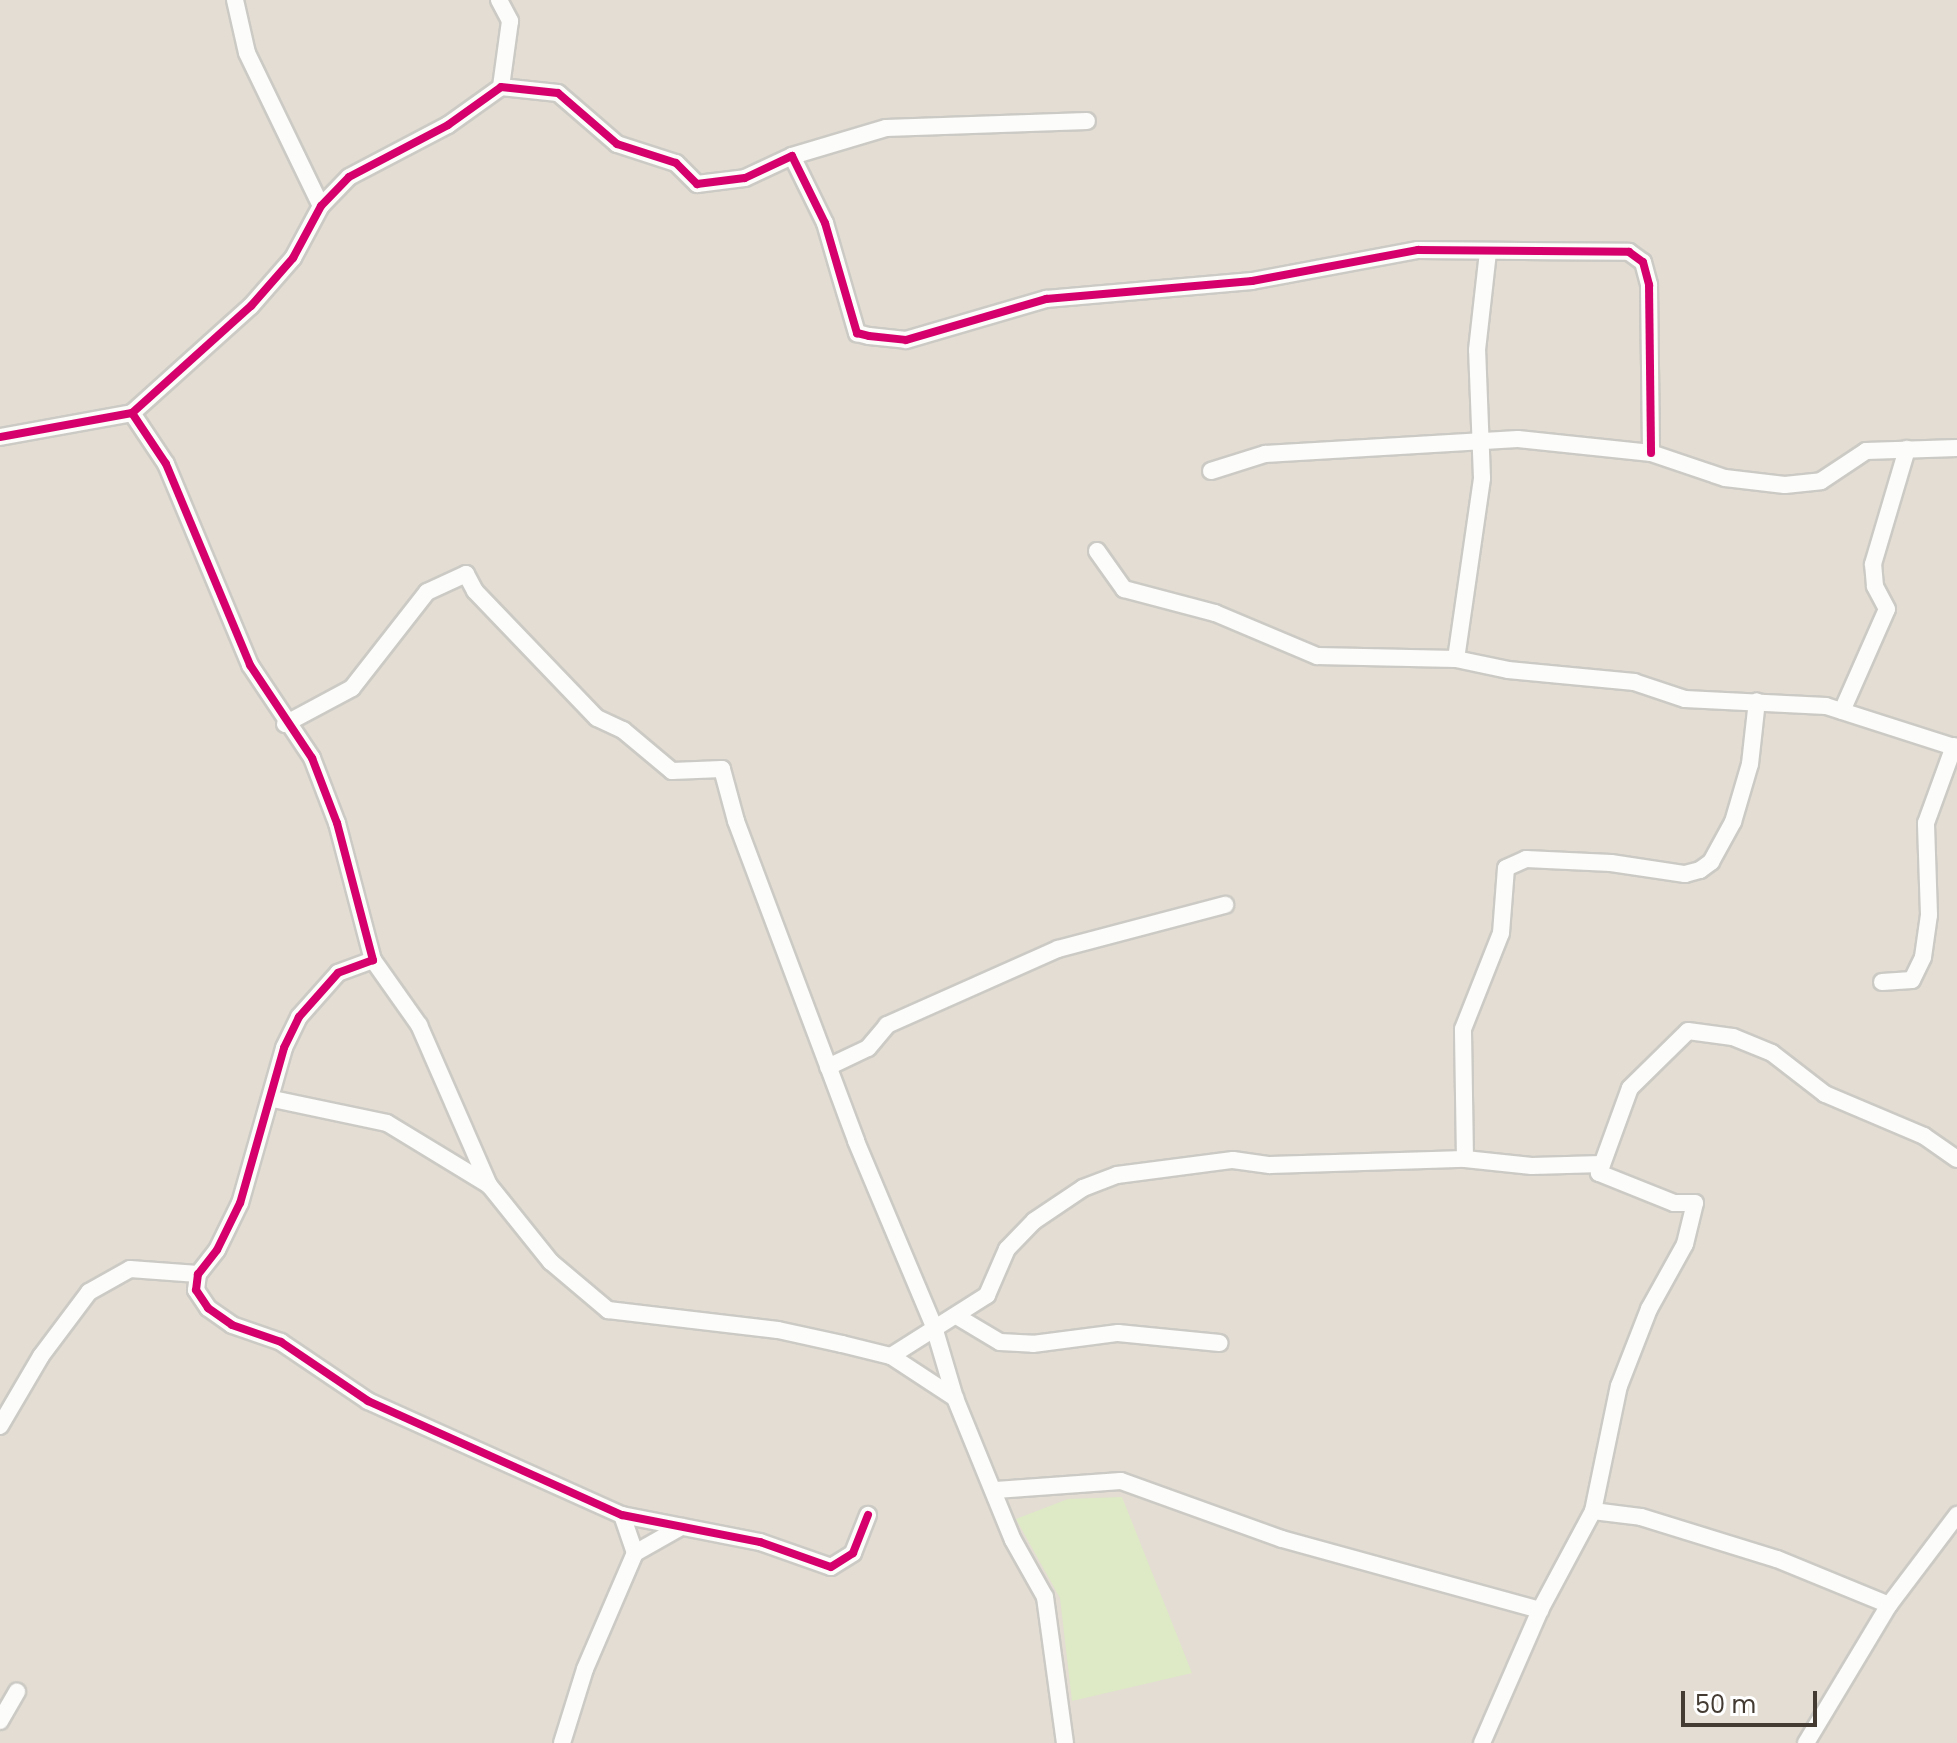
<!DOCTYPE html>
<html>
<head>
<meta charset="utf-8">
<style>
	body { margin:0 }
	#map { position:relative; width:1957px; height:1743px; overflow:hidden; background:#eeece6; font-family:Poppins,sans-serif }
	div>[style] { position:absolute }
	.residential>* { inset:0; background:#e3ddd3; transform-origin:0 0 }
	.green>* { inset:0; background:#deeac5 }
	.roads { filter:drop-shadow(2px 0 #cccac4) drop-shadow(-2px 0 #cccac4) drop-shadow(0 2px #cccac4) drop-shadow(0 -2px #cccac4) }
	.street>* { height:16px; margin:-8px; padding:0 8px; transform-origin:8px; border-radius:8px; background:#fcfcfb }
	.cycleway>* { height:8px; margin:-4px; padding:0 4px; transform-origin:4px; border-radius:4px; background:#d6006c }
	span { translate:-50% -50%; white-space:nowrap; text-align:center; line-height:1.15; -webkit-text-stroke:6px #fff; paint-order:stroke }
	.scale { position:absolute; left:1681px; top:1691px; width:136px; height:36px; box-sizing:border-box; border:4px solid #443c33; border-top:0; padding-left:10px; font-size:24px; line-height:28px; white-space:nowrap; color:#443c33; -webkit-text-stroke:6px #fff; paint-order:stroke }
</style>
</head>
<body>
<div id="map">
	<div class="residential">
		<i style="left:0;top:0;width:1957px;height:1743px"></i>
	</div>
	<div class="green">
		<i style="clip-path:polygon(1122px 1497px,1192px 1673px,1072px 1701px,1060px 1598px,1016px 1519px,1068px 1499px)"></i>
	</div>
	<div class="roads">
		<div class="street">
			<i style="left:235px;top:0;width:54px;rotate:77.2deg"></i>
			<i style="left:247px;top:53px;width:170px;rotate:64.2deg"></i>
			<i style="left:499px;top:0;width:24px;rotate:62deg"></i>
			<i style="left:510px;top:21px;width:67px;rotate:97.8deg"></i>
			<i style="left:792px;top:156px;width:98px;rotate:-16.6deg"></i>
			<i style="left:886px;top:128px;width:201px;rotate:-2deg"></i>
			<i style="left:132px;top:413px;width:61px;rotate:56.3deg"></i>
			<i style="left:166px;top:464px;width:218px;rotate:67.3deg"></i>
			<i style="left:250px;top:665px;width:112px;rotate:56.3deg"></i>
			<i style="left:312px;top:758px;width:70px;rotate:69deg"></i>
			<i style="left:337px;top:823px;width:142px;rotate:75.3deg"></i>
			<i style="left:373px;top:960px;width:37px;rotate:160deg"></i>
			<i style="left:338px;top:973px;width:59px;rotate:131.6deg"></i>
			<i style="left:299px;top:1017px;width:34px;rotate:116deg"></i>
			<i style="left:284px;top:1048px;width:161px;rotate:105.8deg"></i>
			<i style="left:240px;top:1203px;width:52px;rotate:116.1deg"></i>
			<i style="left:217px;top:1250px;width:31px;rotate:128deg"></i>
			<i style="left:198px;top:1274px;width:16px;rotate:97deg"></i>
			<i style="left:196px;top:1290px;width:22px;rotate:56deg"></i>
			<i style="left:208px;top:1308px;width:29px;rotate:35deg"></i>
			<i style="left:232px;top:1325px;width:52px;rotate:19.1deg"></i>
			<i style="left:281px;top:1342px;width:105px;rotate:34.1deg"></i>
			<i style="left:368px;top:1401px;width:278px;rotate:24.2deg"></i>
			<i style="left:622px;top:1515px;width:141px;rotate:11.1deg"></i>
			<i style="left:760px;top:1542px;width:75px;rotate:19.4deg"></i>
			<i style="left:831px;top:1567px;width:26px;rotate:-32deg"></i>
			<i style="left:853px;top:1553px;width:41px;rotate:-68.5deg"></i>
			<i style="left:0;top:437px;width:134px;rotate:-10.3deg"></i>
			<i style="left:132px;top:413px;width:160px;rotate:-42deg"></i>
			<i style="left:251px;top:306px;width:64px;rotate:-48.8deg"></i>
			<i style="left:293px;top:258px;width:59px;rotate:-61.7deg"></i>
			<i style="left:321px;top:206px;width:40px;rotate:-46deg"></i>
			<i style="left:349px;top:177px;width:112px;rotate:-27.7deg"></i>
			<i style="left:448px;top:125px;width:65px;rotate:-35.6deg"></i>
			<i style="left:501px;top:87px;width:57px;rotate:6deg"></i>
			<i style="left:558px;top:93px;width:78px;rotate:40.8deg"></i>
			<i style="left:617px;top:144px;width:62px;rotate:17.9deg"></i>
			<i style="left:676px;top:163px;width:30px;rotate:45deg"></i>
			<i style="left:697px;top:184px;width:48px;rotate:-7.1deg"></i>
			<i style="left:745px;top:178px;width:52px;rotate:-25.1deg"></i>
			<i style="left:792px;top:156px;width:75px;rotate:63.8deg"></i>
			<i style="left:825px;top:223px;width:115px;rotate:73.8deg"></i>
			<i style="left:857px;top:333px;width:12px;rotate:14deg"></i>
			<i style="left:869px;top:336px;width:37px;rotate:6deg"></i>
			<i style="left:906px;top:340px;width:146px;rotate:-16.3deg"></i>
			<i style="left:1046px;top:299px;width:207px;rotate:-5deg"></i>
			<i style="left:1252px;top:281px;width:169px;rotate:-10.6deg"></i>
			<i style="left:1418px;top:250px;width:211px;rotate:0.5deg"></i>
			<i style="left:1629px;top:252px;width:17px;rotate:36deg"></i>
			<i style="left:1643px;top:262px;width:24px;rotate:75deg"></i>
			<i style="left:1649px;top:285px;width:168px;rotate:89.3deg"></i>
			<i style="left:1211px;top:471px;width:57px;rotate:-17.5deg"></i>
			<i style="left:1265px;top:454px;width:253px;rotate:-3.4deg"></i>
			<i style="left:1518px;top:439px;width:134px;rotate:6deg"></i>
			<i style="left:1651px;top:453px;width:78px;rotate:18.7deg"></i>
			<i style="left:1725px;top:478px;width:60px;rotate:6.7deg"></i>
			<i style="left:1785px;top:485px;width:36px;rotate:-6deg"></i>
			<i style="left:1821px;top:481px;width:54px;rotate:-33.7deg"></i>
			<i style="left:1866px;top:451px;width:91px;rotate:-1.9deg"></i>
			<i style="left:1097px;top:551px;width:47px;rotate:54.6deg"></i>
			<i style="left:1124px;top:589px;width:94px;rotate:14.8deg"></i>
			<i style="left:1215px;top:613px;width:111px;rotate:22.9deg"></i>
			<i style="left:1317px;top:656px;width:139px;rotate:1.2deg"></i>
			<i style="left:1456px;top:659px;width:53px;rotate:11.9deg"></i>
			<i style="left:1508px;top:670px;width:127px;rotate:5.4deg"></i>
			<i style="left:1634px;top:682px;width:54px;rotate:18.4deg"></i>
			<i style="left:1685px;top:699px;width:141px;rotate:2.8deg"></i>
			<i style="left:1826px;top:706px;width:138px;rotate:17.8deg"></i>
			<i style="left:1456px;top:659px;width:183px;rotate:-81.8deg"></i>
			<i style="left:1482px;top:478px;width:128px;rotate:-92.2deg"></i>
			<i style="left:1477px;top:350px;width:99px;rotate:-83.6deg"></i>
			<i style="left:1842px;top:711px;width:111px;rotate:-66.2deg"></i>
			<i style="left:1887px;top:609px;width:26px;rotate:-118deg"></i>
			<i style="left:1875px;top:586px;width:22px;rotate:-95deg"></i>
			<i style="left:1873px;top:564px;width:120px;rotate:-73.5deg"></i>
			<i style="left:285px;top:724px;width:76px;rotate:-28.2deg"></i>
			<i style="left:352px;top:688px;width:122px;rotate:-52deg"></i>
			<i style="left:427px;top:592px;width:43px;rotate:-24.8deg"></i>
			<i style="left:466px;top:574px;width:19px;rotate:62deg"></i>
			<i style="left:475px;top:591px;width:176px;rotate:46.2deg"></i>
			<i style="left:597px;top:718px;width:29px;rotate:25deg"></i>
			<i style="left:623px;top:730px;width:64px;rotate:39.9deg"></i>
			<i style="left:672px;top:771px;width:50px;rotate:-2.3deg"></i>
			<i style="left:722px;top:769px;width:54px;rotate:74.9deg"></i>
			<i style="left:736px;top:821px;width:342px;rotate:69.4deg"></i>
			<i style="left:856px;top:1141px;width:202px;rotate:67.2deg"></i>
			<i style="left:934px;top:1327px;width:74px;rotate:73.5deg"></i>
			<i style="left:373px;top:960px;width:80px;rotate:54.7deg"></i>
			<i style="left:419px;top:1025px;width:175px;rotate:66.4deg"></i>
			<i style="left:489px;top:1185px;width:99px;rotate:51.2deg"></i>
			<i style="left:551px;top:1262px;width:75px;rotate:40.1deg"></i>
			<i style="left:608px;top:1310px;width:171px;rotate:6.7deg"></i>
			<i style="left:778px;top:1330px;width:66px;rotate:12.3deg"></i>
			<i style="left:842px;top:1344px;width:50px;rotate:13.8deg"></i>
			<i style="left:891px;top:1356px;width:77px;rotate:33.3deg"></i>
			<i style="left:955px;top:1398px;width:153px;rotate:67.8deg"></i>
			<i style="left:1013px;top:1540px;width:65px;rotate:60.7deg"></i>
			<i style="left:1045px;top:1597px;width:147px;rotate:82.2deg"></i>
			<i style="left:1882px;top:982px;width:30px;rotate:-4deg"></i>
			<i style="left:1912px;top:980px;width:25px;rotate:-64deg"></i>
			<i style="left:1923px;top:957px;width:42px;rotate:-81.9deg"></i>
			<i style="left:1929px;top:915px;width:92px;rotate:-91.9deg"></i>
			<i style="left:1926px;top:823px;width:82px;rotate:-70deg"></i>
			<i style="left:828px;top:1067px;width:44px;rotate:-25.4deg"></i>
			<i style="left:868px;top:1048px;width:30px;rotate:-50deg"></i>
			<i style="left:887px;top:1025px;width:187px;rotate:-24deg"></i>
			<i style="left:1058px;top:949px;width:173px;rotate:-14.8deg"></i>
			<i style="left:273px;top:1099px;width:116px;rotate:11.9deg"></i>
			<i style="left:387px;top:1123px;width:119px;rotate:31.3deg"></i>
			<i style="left:1465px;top:1159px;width:130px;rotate:-90.9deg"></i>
			<i style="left:1463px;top:1029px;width:103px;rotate:-68.4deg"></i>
			<i style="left:1501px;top:933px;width:65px;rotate:-85.6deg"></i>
			<i style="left:1506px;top:868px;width:22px;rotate:-24deg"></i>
			<i style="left:1526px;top:859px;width:85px;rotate:2.7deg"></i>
			<i style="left:1611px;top:863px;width:75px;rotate:8.5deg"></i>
			<i style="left:1685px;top:874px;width:16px;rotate:-15deg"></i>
			<i style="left:1700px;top:870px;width:14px;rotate:-36deg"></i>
			<i style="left:1711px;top:862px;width:46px;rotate:-61.2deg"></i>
			<i style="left:1733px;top:822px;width:60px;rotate:-73.7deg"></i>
			<i style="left:1750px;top:764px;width:63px;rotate:-83.7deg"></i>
			<i style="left:958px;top:1317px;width:49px;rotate:30.8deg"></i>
			<i style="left:1000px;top:1342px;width:33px;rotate:3deg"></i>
			<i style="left:1033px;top:1344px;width:86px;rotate:-7.4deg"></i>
			<i style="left:1118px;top:1333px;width:102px;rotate:5.6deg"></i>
			<i style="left:891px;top:1356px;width:114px;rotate:-32.4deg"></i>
			<i style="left:987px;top:1295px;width:50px;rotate:-66.5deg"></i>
			<i style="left:1007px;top:1249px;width:39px;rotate:-46deg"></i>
			<i style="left:1034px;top:1221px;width:59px;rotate:-34deg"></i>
			<i style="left:1083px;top:1188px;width:36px;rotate:-21deg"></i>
			<i style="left:1117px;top:1175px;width:117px;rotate:-7.4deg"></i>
			<i style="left:1233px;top:1160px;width:37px;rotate:8deg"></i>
			<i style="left:1270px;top:1165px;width:195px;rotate:-1.8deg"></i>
			<i style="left:1465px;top:1159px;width:67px;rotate:6deg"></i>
			<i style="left:1532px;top:1166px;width:70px;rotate:-1.6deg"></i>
			<i style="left:0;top:1426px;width:81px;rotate:-59.6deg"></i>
			<i style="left:41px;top:1356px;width:80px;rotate:-53.1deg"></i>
			<i style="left:89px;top:1292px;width:47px;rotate:-29.3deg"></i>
			<i style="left:130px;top:1269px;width:68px;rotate:4.2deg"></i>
			<i style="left:996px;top:1490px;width:125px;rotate:-4.1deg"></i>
			<i style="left:1121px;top:1481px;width:171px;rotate:19.8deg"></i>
			<i style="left:1282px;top:1539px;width:268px;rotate:15.4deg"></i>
			<i style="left:1593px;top:1511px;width:128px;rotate:-78.3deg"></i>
			<i style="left:1619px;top:1386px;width:83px;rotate:-68.7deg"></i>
			<i style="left:1649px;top:1309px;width:74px;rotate:-61deg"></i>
			<i style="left:1685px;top:1244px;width:42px;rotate:-76.3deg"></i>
			<i style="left:1695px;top:1203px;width:21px;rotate:180deg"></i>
			<i style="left:1674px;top:1203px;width:81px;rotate:-158.2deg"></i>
			<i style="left:1599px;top:1173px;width:90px;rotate:-70deg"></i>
			<i style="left:1630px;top:1088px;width:81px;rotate:-44.5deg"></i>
			<i style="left:1688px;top:1031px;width:45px;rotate:7.6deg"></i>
			<i style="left:1733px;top:1037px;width:42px;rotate:22.3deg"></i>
			<i style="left:1772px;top:1053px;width:67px;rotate:37.7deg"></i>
			<i style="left:1825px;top:1094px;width:108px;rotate:23deg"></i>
			<i style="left:1924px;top:1136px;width:40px;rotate:34.9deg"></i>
			<i style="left:622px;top:1515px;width:40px;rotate:71.1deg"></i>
			<i style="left:0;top:1721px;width:34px;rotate:-60deg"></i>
			<i style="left:562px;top:1743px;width:77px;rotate:-72.7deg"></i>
			<i style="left:585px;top:1669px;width:126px;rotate:-66.7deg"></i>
			<i style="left:635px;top:1553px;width:53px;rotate:-29.5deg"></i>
			<i style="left:1482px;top:1743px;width:145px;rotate:-66.4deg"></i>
			<i style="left:1540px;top:1610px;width:112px;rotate:-61.8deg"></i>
			<i style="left:1593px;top:1511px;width:48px;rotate:7.1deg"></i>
			<i style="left:1641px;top:1517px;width:142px;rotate:17.2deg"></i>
			<i style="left:1777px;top:1559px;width:121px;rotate:22.3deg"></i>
			<i style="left:1806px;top:1743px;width:161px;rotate:-59deg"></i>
			<i style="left:1889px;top:1605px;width:113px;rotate:-52.9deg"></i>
		</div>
	</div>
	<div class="cycleway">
		<i style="left:132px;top:413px;width:61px;rotate:56.3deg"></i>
		<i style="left:166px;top:464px;width:218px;rotate:67.3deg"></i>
		<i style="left:250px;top:665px;width:112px;rotate:56.3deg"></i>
		<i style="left:312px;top:758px;width:70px;rotate:69deg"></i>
		<i style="left:337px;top:823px;width:142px;rotate:75.3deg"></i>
		<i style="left:373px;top:960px;width:37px;rotate:160deg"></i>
		<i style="left:338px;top:973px;width:59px;rotate:131.6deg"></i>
		<i style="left:299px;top:1017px;width:34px;rotate:116deg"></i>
		<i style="left:284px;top:1048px;width:161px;rotate:105.8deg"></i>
		<i style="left:240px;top:1203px;width:52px;rotate:116.1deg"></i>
		<i style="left:217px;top:1250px;width:31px;rotate:128deg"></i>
		<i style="left:198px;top:1274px;width:16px;rotate:97deg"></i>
		<i style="left:196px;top:1290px;width:22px;rotate:56deg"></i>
		<i style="left:208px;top:1308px;width:29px;rotate:35deg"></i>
		<i style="left:232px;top:1325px;width:52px;rotate:19.1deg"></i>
		<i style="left:281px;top:1342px;width:105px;rotate:34.1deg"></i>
		<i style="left:368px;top:1401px;width:278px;rotate:24.2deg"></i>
		<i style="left:622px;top:1515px;width:141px;rotate:11.1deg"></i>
		<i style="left:760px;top:1542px;width:75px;rotate:19.4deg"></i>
		<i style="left:831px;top:1567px;width:26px;rotate:-32deg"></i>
		<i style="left:853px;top:1553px;width:41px;rotate:-68.5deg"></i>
		<i style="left:0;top:437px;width:134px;rotate:-10.3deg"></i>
		<i style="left:132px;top:413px;width:160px;rotate:-42deg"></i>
		<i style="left:251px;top:306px;width:64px;rotate:-48.8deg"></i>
		<i style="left:293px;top:258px;width:59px;rotate:-61.7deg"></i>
		<i style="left:321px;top:206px;width:40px;rotate:-46deg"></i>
		<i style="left:349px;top:177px;width:112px;rotate:-27.7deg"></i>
		<i style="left:448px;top:125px;width:65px;rotate:-35.6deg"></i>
		<i style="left:501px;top:87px;width:57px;rotate:6deg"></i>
		<i style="left:558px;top:93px;width:78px;rotate:40.8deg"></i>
		<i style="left:617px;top:144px;width:62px;rotate:17.9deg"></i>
		<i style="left:676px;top:163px;width:30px;rotate:45deg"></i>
		<i style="left:697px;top:184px;width:48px;rotate:-7.1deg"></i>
		<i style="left:745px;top:178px;width:52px;rotate:-25.1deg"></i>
		<i style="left:792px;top:156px;width:75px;rotate:63.8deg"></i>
		<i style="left:825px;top:223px;width:115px;rotate:73.8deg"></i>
		<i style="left:857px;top:333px;width:12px;rotate:14deg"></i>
		<i style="left:869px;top:336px;width:37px;rotate:6deg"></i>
		<i style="left:906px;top:340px;width:146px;rotate:-16.3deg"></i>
		<i style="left:1046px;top:299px;width:207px;rotate:-5deg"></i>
		<i style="left:1252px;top:281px;width:169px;rotate:-10.6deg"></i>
		<i style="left:1418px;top:250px;width:211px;rotate:0.5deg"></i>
		<i style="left:1629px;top:252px;width:17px;rotate:36deg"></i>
		<i style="left:1643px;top:262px;width:24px;rotate:75deg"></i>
		<i style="left:1649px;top:285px;width:168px;rotate:89.3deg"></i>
	</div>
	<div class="scale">50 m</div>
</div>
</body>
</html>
